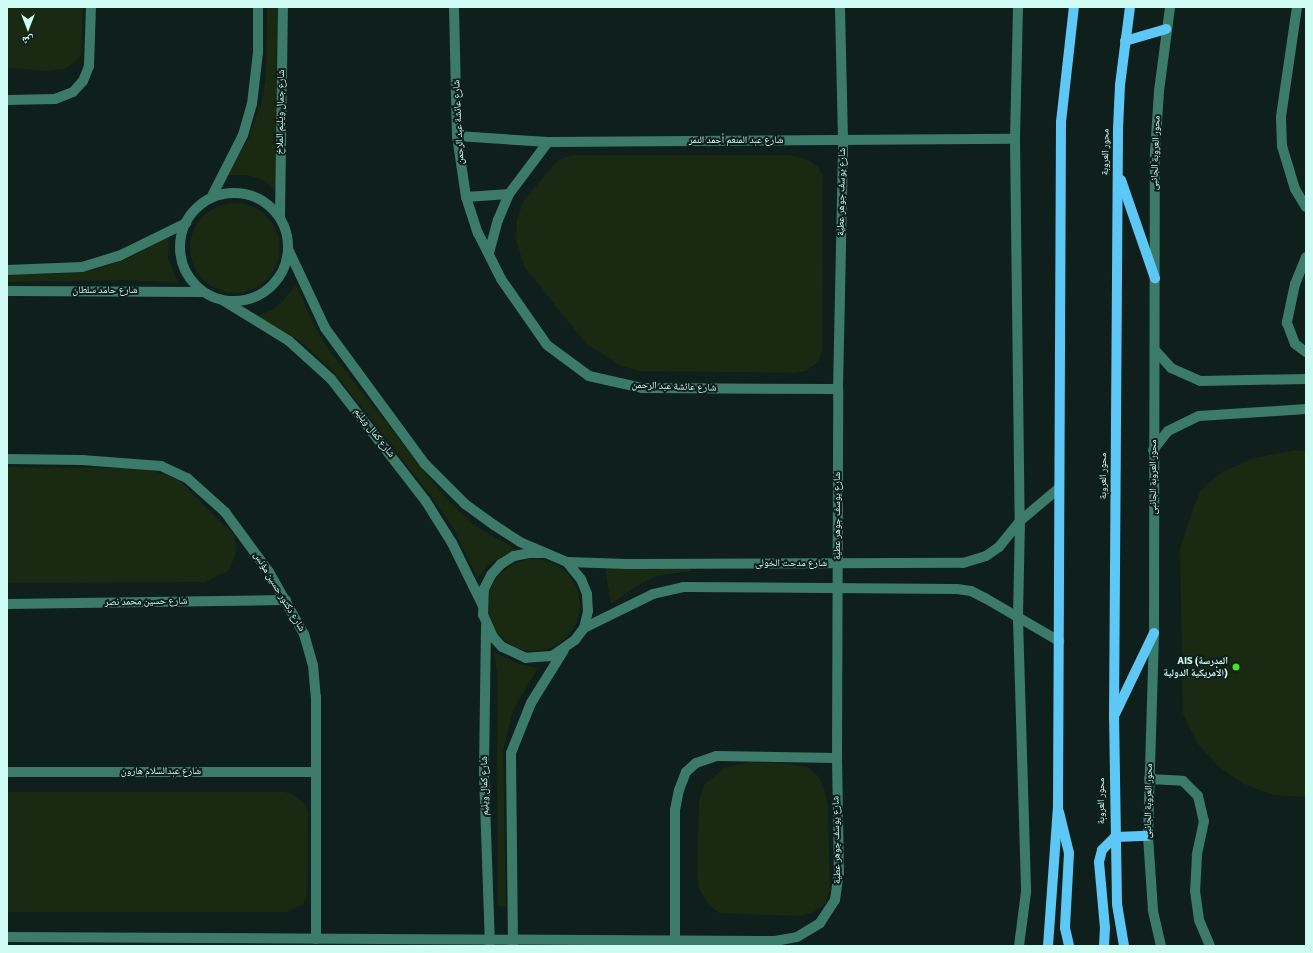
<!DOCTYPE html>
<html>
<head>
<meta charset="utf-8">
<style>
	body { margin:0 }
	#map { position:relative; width:1313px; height:953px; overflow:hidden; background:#0e1f1c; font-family:Signika,"Noto Naskh Arabic",sans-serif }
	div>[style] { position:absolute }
	.green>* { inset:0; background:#1a2911 }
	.round { border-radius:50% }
	.minor>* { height:10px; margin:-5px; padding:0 5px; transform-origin:5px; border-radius:5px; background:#3c7b69 }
	.minor>.ring { margin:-5px; padding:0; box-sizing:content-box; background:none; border:10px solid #3c7b69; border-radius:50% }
	.major>* { height:10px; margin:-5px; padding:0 5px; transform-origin:5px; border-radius:5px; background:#5dc8f5 }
	.dots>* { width:11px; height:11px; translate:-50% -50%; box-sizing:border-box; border:2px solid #0e1f1c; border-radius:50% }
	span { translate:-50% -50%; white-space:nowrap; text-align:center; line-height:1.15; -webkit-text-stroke:4px #0e1f1c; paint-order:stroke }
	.street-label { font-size:10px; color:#cffcf2 }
	.poi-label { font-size:10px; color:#cffcf2; font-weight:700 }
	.right { translate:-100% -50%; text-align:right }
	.frame { position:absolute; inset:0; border:8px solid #cffcf2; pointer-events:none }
	.north { position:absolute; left:8px; top:8px; width:40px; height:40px; -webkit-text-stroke:3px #0e1f1c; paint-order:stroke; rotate:180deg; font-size:11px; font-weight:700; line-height:16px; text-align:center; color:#cffcf2 }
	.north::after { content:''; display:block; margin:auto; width:14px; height:18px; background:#cffcf2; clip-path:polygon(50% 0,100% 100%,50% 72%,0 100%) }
</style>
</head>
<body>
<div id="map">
	<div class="green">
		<i style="clip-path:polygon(7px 7px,83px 7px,81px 56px,65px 69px,48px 71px,7px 68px)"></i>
		<i style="clip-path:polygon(267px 7px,277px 7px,276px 120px,279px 193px,261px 179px,246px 175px,225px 175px,248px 140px,263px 96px,266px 75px)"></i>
		<i style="clip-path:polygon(573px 155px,791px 155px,808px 160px,818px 167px,823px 176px,822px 351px,818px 362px,806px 371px,793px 373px,640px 371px,622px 366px,586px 344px,524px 266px,516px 240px,517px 220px,523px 201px,559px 159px)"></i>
		<i class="round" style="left:190px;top:203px;width:90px;height:90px"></i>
		<i style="clip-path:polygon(169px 236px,168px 258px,178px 283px,124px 280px,7px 282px,7px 274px,53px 274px,96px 269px,129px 258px)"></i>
		<i style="clip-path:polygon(296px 284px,314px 325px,329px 350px,445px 497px,475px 526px,516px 549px,491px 563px,477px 578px,454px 529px,437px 504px,333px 371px,300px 341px,257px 316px,274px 309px,283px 301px)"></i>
		<i style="clip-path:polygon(1295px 450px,1306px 451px,1305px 797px,1274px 795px,1244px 784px,1218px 766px,1197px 743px,1183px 714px,1180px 549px,1194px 506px,1201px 490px,1222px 472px,1254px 458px)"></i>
		<i style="clip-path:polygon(7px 467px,145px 468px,178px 479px,234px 535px,237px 549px,233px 561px,228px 571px,205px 582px,7px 583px)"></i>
		<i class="round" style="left:488px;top:559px;width:92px;height:92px"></i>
		<i style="clip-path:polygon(604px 563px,691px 567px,691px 571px,656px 576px,638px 585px,611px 604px)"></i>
		<i style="clip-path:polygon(494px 652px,520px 664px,538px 668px,513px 710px,503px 751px,506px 906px,498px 906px,497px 673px)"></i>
		<i style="clip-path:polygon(751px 762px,790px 764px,807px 767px,817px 775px,824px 787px,828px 806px,830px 890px,826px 903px,814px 912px,799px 916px,719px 913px,708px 904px,699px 889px,697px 870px,699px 801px,704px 785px,725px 767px)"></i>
		<i style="clip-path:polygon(7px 792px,285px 792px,292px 794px,305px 803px,308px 813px,307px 897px,303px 904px,286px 912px,7px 912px)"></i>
	</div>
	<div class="minor">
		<i style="left:454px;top:7px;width:129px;rotate:88.7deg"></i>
		<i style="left:457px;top:136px;width:62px;rotate:81.6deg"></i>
		<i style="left:466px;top:197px;width:38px;rotate:72deg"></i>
		<i style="left:478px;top:233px;width:51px;rotate:63.4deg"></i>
		<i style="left:501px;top:279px;width:80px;rotate:55.1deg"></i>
		<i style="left:547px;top:345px;width:52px;rotate:36.4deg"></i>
		<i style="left:589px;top:376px;width:54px;rotate:12.8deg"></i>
		<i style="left:642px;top:388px;width:196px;rotate:0.3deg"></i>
		<i style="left:1018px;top:7px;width:132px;rotate:91.3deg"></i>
		<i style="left:1015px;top:139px;width:382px;rotate:89.3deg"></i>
		<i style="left:1020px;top:521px;width:98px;rotate:91.2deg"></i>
		<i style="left:1018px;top:619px;width:273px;rotate:88.3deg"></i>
		<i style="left:1026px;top:892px;width:54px;rotate:97.4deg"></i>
		<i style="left:1297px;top:7px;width:111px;rotate:98.3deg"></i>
		<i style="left:1281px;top:117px;width:29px;rotate:88deg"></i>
		<i style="left:1282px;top:146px;width:45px;rotate:73.2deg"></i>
		<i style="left:1295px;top:189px;width:21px;rotate:59deg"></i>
		<i style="left:7px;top:100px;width:48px;rotate:-1.2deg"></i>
		<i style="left:55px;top:99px;width:19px;rotate:-21deg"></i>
		<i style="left:73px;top:92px;width:15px;rotate:-48deg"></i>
		<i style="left:83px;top:81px;width:16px;rotate:-68deg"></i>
		<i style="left:89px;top:66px;width:59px;rotate:-88.1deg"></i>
		<i style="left:457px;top:136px;width:91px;rotate:3.8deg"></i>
		<i style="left:548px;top:142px;width:467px;rotate:-0.4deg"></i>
		<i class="ring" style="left:180px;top:193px;width:98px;height:98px"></i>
		<i style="left:466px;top:197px;width:43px;rotate:-4deg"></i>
		<i style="left:211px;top:198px;width:71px;rotate:-63.1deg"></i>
		<i style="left:243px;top:135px;width:32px;rotate:-74deg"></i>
		<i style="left:252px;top:104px;width:52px;rotate:-83.4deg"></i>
		<i style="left:258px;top:52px;width:45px;rotate:-90deg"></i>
		<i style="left:280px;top:217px;width:210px;rotate:-89.2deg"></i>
		<i style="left:289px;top:251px;width:85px;rotate:64.9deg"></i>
		<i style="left:325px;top:328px;width:169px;rotate:53.7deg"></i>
		<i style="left:425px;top:464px;width:57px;rotate:45deg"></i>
		<i style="left:465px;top:504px;width:36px;rotate:36deg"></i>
		<i style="left:494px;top:525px;width:31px;rotate:33deg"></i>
		<i style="left:520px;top:542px;width:51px;rotate:23.1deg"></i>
		<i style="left:567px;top:562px;width:22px;rotate:51deg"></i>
		<i style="left:581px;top:579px;width:16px;rotate:68deg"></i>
		<i style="left:587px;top:594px;width:17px;rotate:87deg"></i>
		<i style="left:588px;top:611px;width:17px;rotate:103deg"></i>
		<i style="left:584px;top:628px;width:15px;rotate:127deg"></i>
		<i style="left:575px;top:640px;width:28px;rotate:145deg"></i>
		<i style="left:552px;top:656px;width:26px;rotate:176deg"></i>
		<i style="left:526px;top:658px;width:26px;rotate:-155deg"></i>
		<i style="left:502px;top:647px;width:13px;rotate:-132deg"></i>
		<i style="left:493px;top:637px;width:24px;rotate:-114deg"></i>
		<i style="left:483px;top:615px;width:26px;rotate:-88deg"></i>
		<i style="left:484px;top:589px;width:16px;rotate:-63deg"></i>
		<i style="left:491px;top:575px;width:15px;rotate:-48deg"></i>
		<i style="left:501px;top:564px;width:15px;rotate:-32deg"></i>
		<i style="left:514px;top:556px;width:15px;rotate:-11deg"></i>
		<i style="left:529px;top:553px;width:15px"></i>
		<i style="left:489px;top:253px;width:34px;rotate:-75deg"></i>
		<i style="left:498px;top:220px;width:28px;rotate:-67deg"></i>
		<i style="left:509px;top:194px;width:65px;rotate:-53.1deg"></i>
		<i style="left:1306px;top:257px;width:29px;rotate:112deg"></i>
		<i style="left:1295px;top:284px;width:40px;rotate:102deg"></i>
		<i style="left:1287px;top:323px;width:22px;rotate:69deg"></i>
		<i style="left:1295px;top:344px;width:14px;rotate:36deg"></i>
		<i style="left:7px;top:270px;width:75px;rotate:-2.3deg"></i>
		<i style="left:82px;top:267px;width:39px;rotate:-17deg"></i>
		<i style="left:119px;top:256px;width:75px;rotate:-26.2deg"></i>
		<i style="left:7px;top:291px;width:196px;rotate:0.3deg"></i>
		<i style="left:224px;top:301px;width:76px;rotate:31.6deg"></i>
		<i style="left:289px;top:341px;width:57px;rotate:42.1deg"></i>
		<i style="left:331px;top:379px;width:153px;rotate:52.2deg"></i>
		<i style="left:425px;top:500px;width:51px;rotate:57.9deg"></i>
		<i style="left:452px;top:543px;width:68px;rotate:63.8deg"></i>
		<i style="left:1155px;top:350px;width:24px;rotate:48deg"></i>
		<i style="left:1171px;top:368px;width:32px;rotate:24deg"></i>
		<i style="left:1200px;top:381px;width:106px;rotate:-1.1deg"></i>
		<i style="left:1153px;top:450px;width:24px;rotate:-52deg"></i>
		<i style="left:1168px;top:431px;width:34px;rotate:-26deg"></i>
		<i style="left:1199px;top:416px;width:107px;rotate:-3.7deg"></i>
		<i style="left:7px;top:459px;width:75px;rotate:0.8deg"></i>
		<i style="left:82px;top:460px;width:79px;rotate:4.3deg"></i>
		<i style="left:161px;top:466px;width:29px;rotate:25deg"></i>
		<i style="left:187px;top:478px;width:51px;rotate:41.8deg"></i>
		<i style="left:225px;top:512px;width:74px;rotate:53.7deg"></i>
		<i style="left:269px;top:572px;width:71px;rotate:60.6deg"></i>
		<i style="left:304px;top:634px;width:32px;rotate:74deg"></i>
		<i style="left:313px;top:665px;width:32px;rotate:85deg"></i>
		<i style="left:316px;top:697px;width:242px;rotate:90deg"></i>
		<i style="left:567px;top:562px;width:60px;rotate:1.9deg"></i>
		<i style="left:627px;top:564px;width:336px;rotate:-0.2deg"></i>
		<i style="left:963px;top:563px;width:24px;rotate:-17deg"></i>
		<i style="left:986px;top:556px;width:16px;rotate:-35deg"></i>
		<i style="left:999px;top:547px;width:33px;rotate:-51deg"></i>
		<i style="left:1020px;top:521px;width:51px;rotate:-40.2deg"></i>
		<i style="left:7px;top:604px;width:279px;rotate:-0.8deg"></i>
		<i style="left:486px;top:626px;width:148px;rotate:90.8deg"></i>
		<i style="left:484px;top:774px;width:172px;rotate:88deg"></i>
		<i style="left:584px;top:628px;width:77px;rotate:-26.2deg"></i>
		<i style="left:653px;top:594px;width:31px;rotate:-13deg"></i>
		<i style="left:683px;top:587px;width:274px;rotate:0.4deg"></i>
		<i style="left:957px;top:589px;width:14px;rotate:8deg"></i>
		<i style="left:971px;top:591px;width:16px;rotate:27deg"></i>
		<i style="left:985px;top:598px;width:86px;rotate:30.2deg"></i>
		<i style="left:7px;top:772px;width:308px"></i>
		<i style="left:1149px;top:779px;width:34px;rotate:3deg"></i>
		<i style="left:1183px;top:781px;width:21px;rotate:45deg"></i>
		<i style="left:1198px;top:796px;width:26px;rotate:77deg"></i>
		<i style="left:1204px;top:821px;width:35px;rotate:102deg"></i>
		<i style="left:1197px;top:855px;width:36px;rotate:93deg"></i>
		<i style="left:1195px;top:891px;width:29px;rotate:82deg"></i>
		<i style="left:1199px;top:920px;width:28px;rotate:67deg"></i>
		<i style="left:7px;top:937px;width:768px;rotate:0.3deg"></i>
		<i style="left:775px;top:941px;width:22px;rotate:-10deg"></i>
		<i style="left:797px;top:937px;width:27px;rotate:-31deg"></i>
		<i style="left:820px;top:923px;width:27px;rotate:-57deg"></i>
		<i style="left:835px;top:900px;width:27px;rotate:-82deg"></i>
		<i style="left:839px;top:873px;width:115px;rotate:-91deg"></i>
		<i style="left:837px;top:758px;width:369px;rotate:-89.8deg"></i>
		<i style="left:838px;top:389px;width:249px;rotate:-88.8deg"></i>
		<i style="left:843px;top:140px;width:133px;rotate:-91.3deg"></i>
		<i style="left:675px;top:940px;width:130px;rotate:-90deg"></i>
		<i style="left:675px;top:810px;width:20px;rotate:-79deg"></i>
		<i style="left:679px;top:790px;width:19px;rotate:-69deg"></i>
		<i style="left:686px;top:772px;width:13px;rotate:-42deg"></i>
		<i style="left:696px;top:763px;width:21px;rotate:-19deg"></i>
		<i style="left:716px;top:756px;width:121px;rotate:0.9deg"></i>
		<i style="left:513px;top:946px;width:193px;rotate:-90.6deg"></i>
		<i style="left:511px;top:753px;width:54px;rotate:-68.2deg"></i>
		<i style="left:531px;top:703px;width:62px;rotate:-58.1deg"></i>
		<i style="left:1161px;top:946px;width:37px;rotate:-103deg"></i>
		<i style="left:1153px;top:910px;width:74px;rotate:-93.9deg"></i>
		<i style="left:1148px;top:836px;width:203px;rotate:-88.3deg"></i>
		<i style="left:1154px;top:633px;width:480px;rotate:-89.9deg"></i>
		<i style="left:1155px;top:153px;width:62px;rotate:-86.3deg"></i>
		<i style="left:1159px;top:91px;width:85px;rotate:-82.5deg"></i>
	</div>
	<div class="major">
		<i style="left:1125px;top:41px;width:43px;rotate:-16.3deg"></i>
		<i style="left:1121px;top:180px;width:104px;rotate:70.9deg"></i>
		<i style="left:1115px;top:714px;width:90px;rotate:-64.3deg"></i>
		<i style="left:1059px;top:812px;width:42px;rotate:76.3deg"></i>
		<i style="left:1069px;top:853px;width:75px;rotate:93.1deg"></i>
		<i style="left:1065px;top:928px;width:18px;rotate:77deg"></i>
		<i style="left:1048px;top:946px;width:138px;rotate:-85.9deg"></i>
		<i style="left:1058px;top:808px;width:686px;rotate:-89.75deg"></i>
		<i style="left:1061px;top:122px;width:116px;rotate:-83.6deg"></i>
		<i style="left:1104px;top:946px;width:18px;rotate:-87deg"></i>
		<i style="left:1105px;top:928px;width:66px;rotate:-95.2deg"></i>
		<i style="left:1099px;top:862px;width:12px;rotate:-76deg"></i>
		<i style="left:1102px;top:850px;width:18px;rotate:-45deg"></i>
		<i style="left:1115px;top:837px;width:33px;rotate:-2deg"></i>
		<i style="left:1124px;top:946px;width:43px;rotate:-99.5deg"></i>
		<i style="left:1117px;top:904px;width:187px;rotate:-90.9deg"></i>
		<i style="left:1114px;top:717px;width:588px;rotate:-89.61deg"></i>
		<i style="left:1118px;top:129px;width:44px;rotate:-87.4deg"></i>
		<i style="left:1120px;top:85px;width:79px;rotate:-82.7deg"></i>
	</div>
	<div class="dots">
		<i style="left:1236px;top:667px;background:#40e90e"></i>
	</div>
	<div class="street-label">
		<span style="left:281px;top:112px;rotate:-89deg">شارع جمال ويليم الملاخ</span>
		<span style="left:459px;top:122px;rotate:-93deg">شارع عائشة عبد الرحمن</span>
		<span style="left:736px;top:141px">شارع عبد المنعم أحمد النمر</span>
		<span style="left:1106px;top:152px;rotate:-89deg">محور العروبة</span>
		<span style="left:1156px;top:153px;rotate:-88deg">محور العروبة الجانبى</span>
		<span style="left:842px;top:192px;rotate:-89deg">شارع يوسف جوهر عطية</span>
		<span style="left:105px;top:291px">شارع حامد سلطان</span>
		<span style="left:674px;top:387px;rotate:2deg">شارع عائشة عبد الرحمن</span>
		<span style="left:374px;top:433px;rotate:52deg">شارع كمال ويليم</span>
		<span style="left:1104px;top:476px;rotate:-90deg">محور العروبة</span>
		<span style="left:1154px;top:477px;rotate:-90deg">محور العروبة الجانبى</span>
		<span style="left:838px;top:516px;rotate:-90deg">شارع يوسف جوهر عطية</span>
		<span style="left:791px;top:564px">شارع مدحت الخولى</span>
		<span style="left:279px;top:592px;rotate:59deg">شارع دكتور حسين مؤنس</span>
		<span style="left:146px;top:602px;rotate:-1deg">شارع حسين محمد نصر</span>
		<span style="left:161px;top:772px">شارع عبدالسلام هارون</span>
		<span style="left:485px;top:786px;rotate:-91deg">شارع كمال ويليم</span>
		<span style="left:1102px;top:801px;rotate:-90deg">محور العروبة</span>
		<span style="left:1149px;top:801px;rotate:-89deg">محور العروبة الجانبى</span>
		<span style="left:837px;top:840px;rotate:-91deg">شارع يوسف جوهر عطية</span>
	</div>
	<div class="poi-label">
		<span class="right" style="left:1228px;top:667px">AIS (المدرسة<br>الأمريكية الدولية)</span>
	</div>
	<div class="frame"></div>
	<div class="north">ش</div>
</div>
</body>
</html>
